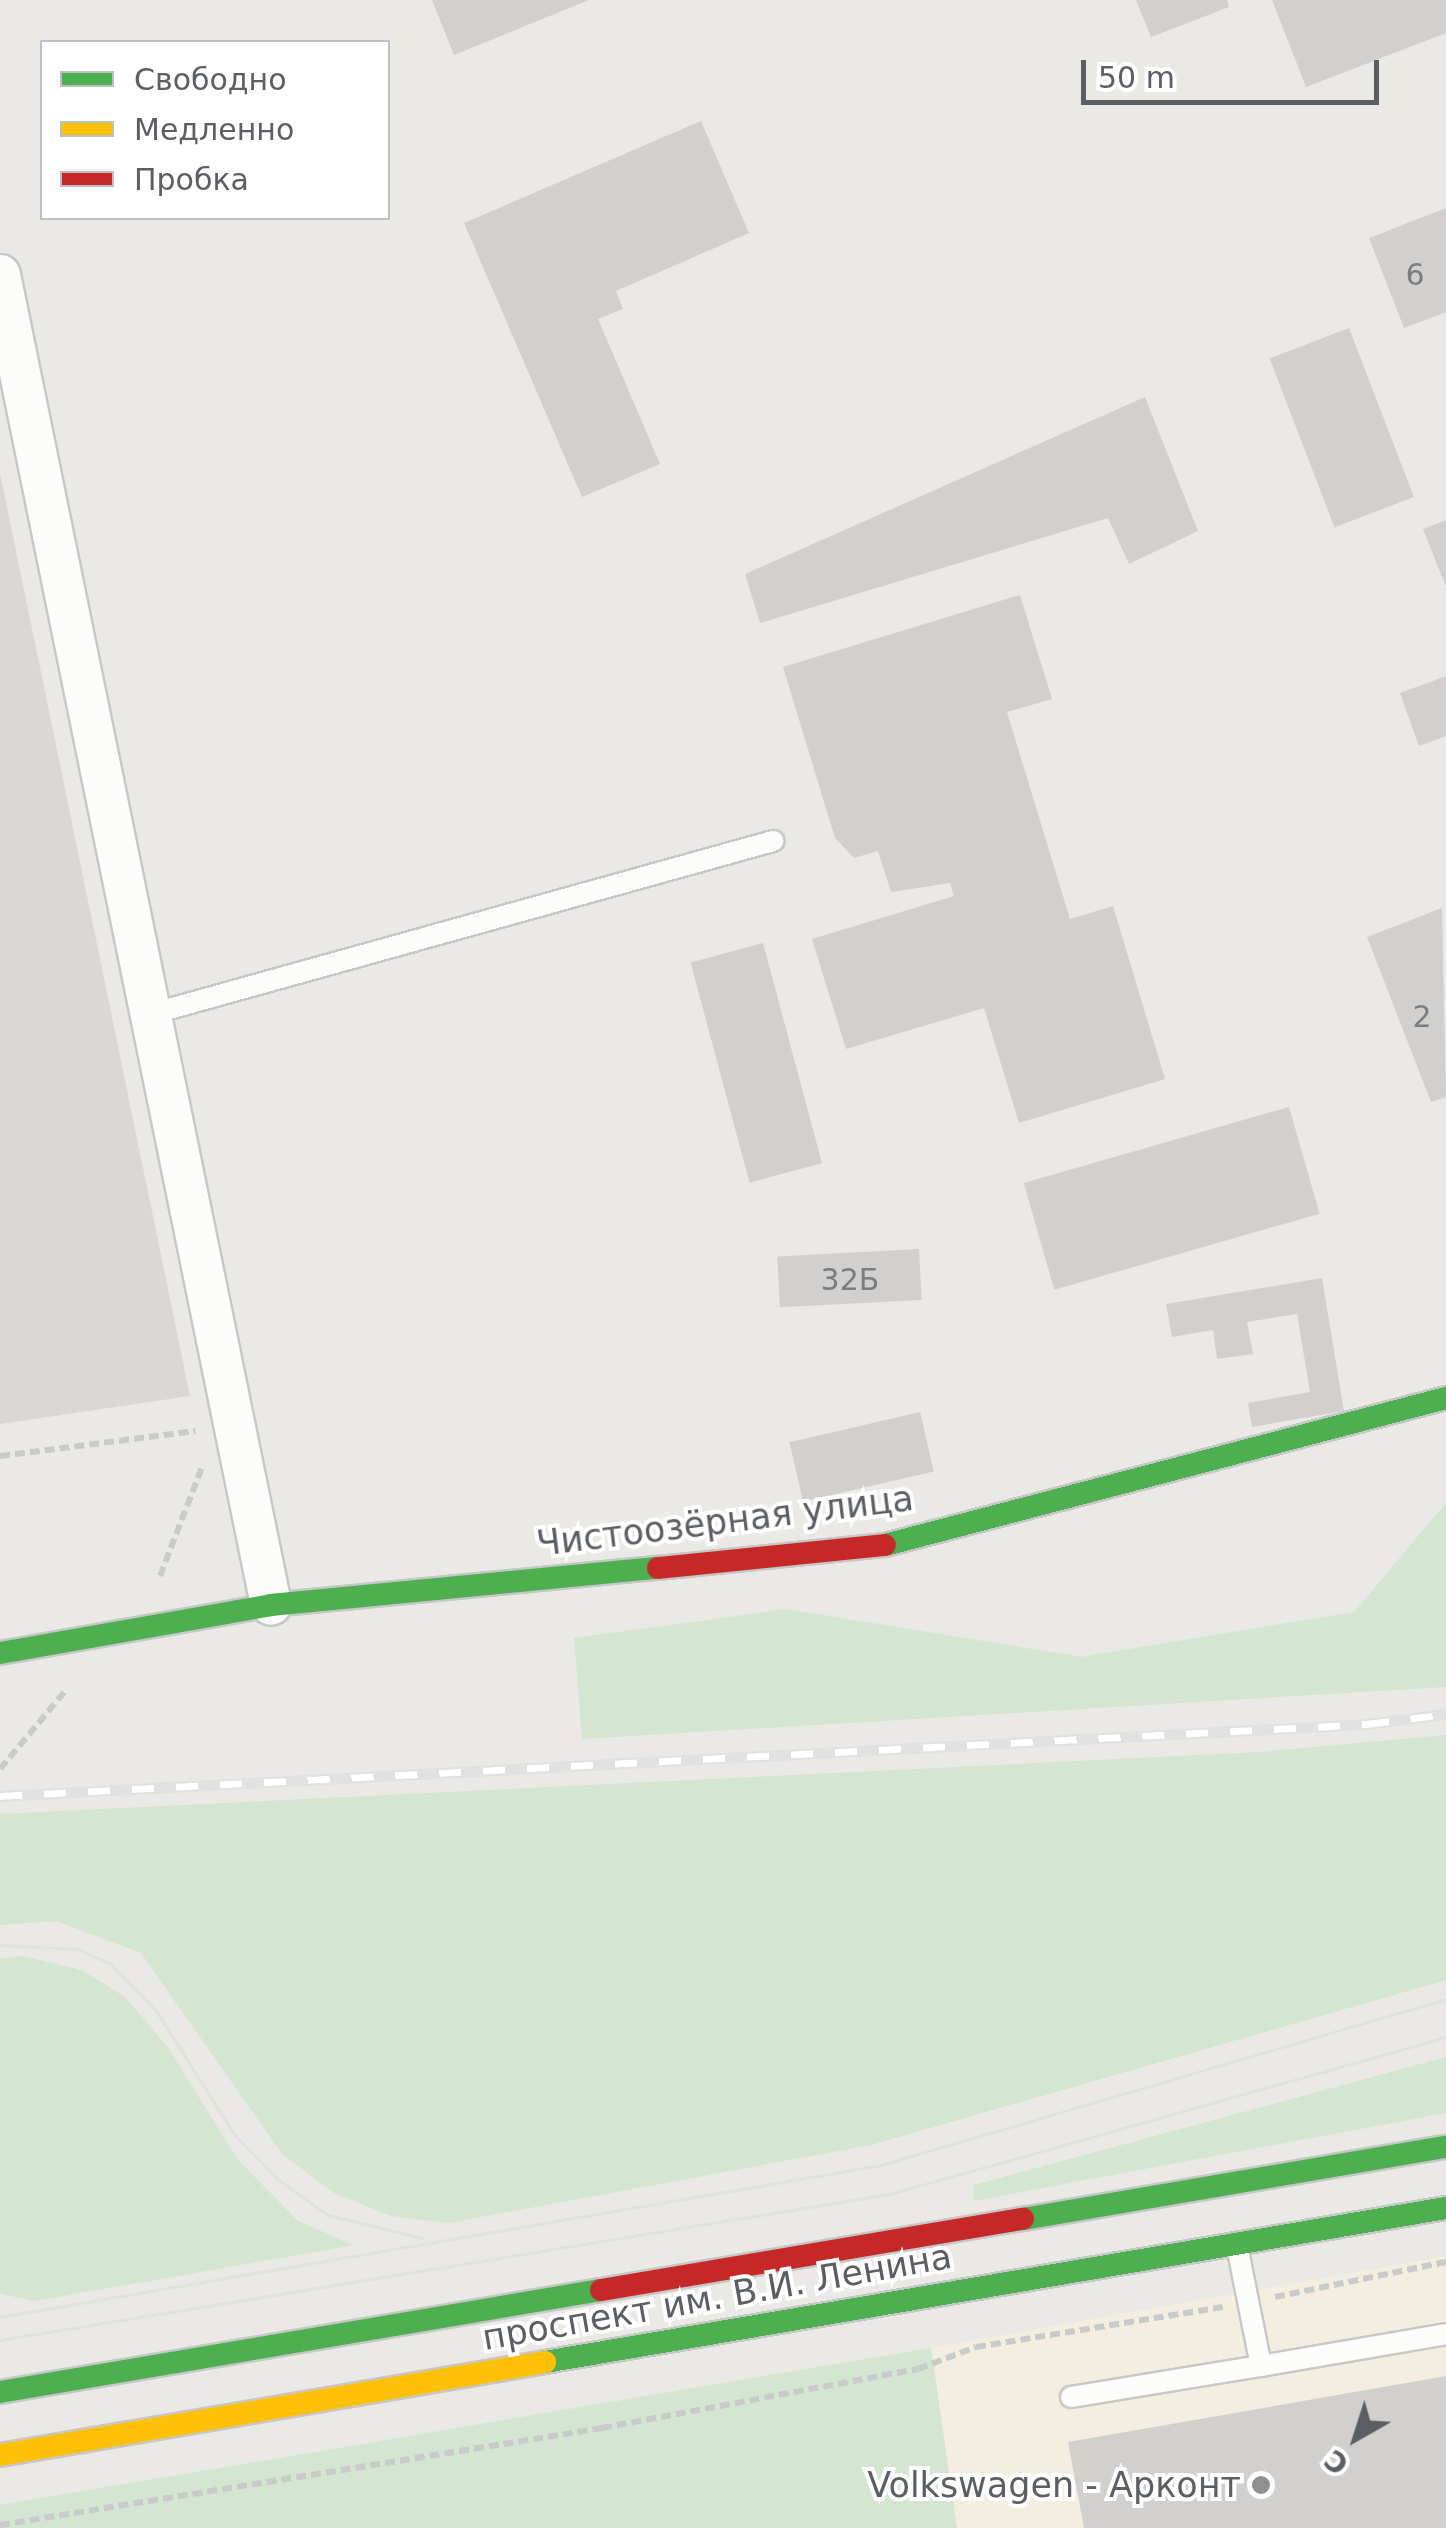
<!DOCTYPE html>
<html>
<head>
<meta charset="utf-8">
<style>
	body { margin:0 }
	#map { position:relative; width:1446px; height:2528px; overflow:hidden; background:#eae9e5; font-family:"DejaVu Sans",sans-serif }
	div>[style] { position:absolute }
	.commercial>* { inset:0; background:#f3eedf }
	.industrial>* { inset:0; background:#dad8d5 }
	.green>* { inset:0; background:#d4e5d2 }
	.building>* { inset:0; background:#d1d0ce; transform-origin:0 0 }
	.path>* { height:6px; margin-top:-3px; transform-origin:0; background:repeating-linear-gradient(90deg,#c8cbc9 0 10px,transparent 0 15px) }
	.roads { filter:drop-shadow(2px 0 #c7c7c7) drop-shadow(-2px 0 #c7c7c7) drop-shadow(0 2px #c7c7c7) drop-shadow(0 -2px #c7c7c7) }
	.lane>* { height:20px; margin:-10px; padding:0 10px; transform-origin:10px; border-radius:10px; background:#fcfcfb }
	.street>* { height:40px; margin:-20px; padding:0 20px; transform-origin:20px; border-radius:20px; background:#fcfcfb }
	.fast>* { height:22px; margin:-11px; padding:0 11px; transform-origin:11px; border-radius:11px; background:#4caf50 }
	.slow>* { height:22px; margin:-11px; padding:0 11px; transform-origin:11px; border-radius:11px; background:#ffc107 }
	.jam>* { height:22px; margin:-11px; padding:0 11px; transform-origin:11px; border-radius:11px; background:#c62828 }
	.tram>* { height:2.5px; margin:-1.25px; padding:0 1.25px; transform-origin:1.25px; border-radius:1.25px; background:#e2e1e1 }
	.rail>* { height:11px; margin-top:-5.5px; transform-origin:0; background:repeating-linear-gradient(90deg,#fff 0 22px,#e2e1e1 0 44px); box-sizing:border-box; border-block:2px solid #e2e1e1 }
	.dots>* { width:28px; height:28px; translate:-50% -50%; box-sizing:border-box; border:5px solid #fff; border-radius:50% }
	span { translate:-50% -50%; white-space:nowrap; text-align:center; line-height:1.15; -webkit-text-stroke:8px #fff; paint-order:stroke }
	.number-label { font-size:30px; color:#7a7c7e }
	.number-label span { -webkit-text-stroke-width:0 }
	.street-label { font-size:35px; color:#5b5e62 }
	.poi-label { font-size:35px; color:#5b5e62 }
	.right { translate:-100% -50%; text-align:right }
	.legend { position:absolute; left:40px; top:40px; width:350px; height:180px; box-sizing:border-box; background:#fff; border:2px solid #bdbfc0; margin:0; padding:12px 18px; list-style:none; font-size:30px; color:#5b5e62 }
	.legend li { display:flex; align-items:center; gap:20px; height:50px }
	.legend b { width:50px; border:2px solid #bdbfc0 }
	.north { position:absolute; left:1306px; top:2388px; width:100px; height:100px; -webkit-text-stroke:8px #fff; paint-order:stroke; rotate:219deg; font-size:28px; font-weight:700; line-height:40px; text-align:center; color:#5b5e62 }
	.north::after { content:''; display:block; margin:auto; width:35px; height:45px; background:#5b5e62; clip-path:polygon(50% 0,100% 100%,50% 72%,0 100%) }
	.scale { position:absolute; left:1081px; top:60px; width:298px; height:45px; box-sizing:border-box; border:5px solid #5b5e62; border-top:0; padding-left:12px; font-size:30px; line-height:35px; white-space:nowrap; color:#5b5e62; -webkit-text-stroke:8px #fff; paint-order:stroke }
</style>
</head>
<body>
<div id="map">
	<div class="commercial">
		<i style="clip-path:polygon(1446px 2256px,1446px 2528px,957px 2528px,931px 2348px)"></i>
	</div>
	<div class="industrial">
		<i style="clip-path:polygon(0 473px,190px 1396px,0 1424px)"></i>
	</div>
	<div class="green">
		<i style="clip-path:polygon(1446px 1503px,1446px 1687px,582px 1739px,574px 1638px,787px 1609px,1081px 1657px,1354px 1612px)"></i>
		<i style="clip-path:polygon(1446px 1735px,1446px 1980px,871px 2145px,448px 2223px,391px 2216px,334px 2193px,282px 2154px,141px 1953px,56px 1921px,0 1925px,0 1814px,1260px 1752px)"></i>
		<i style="clip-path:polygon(22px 1956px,82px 1970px,125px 1997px,167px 2046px,238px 2160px,298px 2221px,354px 2245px,35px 2301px,0 2294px,0 1959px)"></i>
		<i style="clip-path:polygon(1446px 2057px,1446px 2113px,973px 2201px,974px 2185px)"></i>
		<i style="clip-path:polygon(931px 2348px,957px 2528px,0 2528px,0 2505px)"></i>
	</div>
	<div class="building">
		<i style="clip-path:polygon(432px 0,589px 0,454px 55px)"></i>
		<i style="clip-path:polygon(1136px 0,1227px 0,1229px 7px,1151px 37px)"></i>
		<i style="clip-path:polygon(1272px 0,1446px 0,1446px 33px,1306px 87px)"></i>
		<i style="clip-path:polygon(701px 121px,749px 233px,616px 291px,623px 309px,598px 319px,660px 464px,582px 497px,464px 223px)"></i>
		<i style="clip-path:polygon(1446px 208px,1446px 312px,1404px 328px,1369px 238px)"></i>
		<i style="left:1349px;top:328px;width:181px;height:85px;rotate:69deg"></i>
		<i style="clip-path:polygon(1145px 397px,1198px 531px,1129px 564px,1108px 518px,760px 623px,745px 574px)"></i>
		<i style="clip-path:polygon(1446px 520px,1446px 587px,1423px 529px)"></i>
		<i style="clip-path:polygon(1020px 595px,1052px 699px,1007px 712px,1070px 919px,1113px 906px,1165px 1079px,1019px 1123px,984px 1008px,846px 1049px,812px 939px,954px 896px,950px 883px,891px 892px,878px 851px,854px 858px,835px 838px,783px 667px)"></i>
		<i style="clip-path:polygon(1446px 676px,1446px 736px,1419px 746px,1400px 693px)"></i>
		<i style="clip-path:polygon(1442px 908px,1446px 1097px,1431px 1102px,1367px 937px)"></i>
		<i style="left:763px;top:943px;width:228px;height:75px;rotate:75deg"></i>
		<i style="left:1289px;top:1107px;width:111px;height:276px;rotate:74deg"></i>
		<i style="left:919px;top:1249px;width:51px;height:142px;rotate:87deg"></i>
		<i style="clip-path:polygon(1322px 1278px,1344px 1411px,1252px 1427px,1248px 1403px,1310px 1392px,1297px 1314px,1247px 1322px,1253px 1354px,1217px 1359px,1213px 1330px,1172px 1337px,1166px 1304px)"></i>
		<i style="left:920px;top:1412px;width:61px;height:134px;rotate:77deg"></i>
		<i style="clip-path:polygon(1446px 2376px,1446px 2528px,1084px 2528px,1068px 2442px)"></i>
	</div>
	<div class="path">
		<i style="left:0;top:1456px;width:197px;rotate:-7.3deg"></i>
		<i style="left:160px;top:1576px;width:117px;rotate:-68.9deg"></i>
		<i style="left:0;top:1769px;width:103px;rotate:-50.1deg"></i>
		<i style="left:1275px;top:2297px;width:175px;rotate:-11.6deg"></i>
		<i style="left:0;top:2525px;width:610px;rotate:-9.15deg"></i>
		<i style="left:602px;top:2428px;width:321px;rotate:-10.6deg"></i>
		<i style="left:918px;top:2369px;width:62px;rotate:-20.8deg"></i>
		<i style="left:976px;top:2347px;width:250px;rotate:-9.2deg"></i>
	</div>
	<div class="roads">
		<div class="lane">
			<i style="left:151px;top:1014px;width:646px;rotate:-15.54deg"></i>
			<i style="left:1261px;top:2366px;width:188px;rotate:-9.8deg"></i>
			<i style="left:1071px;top:2397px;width:193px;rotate:-9.3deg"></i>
			<i style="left:1261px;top:2366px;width:122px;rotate:-101.3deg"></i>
		</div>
		<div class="street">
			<i style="left:0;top:275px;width:1357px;rotate:78.48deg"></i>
		</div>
		<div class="fast">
			<i style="left:885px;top:1545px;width:580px;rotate:-14.68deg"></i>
			<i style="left:0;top:1653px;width:275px;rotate:-10deg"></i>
			<i style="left:271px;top:1605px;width:389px;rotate:-5.5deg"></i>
			<i style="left:1023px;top:2219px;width:429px;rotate:-9.7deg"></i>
			<i style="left:545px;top:2362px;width:914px;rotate:-9.7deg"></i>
			<i style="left:0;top:2392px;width:610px;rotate:-9.63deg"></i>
		</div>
		<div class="slow">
			<i style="left:0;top:2455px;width:553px;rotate:-9.68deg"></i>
		</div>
		<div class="jam">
			<i style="left:658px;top:1568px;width:228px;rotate:-5.8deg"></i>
			<i style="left:601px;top:2290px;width:428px;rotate:-9.6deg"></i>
		</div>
	</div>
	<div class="tram">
		<i style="left:0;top:1945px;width:78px;rotate:2.9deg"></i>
		<i style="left:78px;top:1949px;width:36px;rotate:24deg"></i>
		<i style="left:111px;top:1964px;width:64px;rotate:45.6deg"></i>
		<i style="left:156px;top:2010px;width:148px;rotate:57.7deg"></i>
		<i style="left:235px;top:2135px;width:62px;rotate:45.7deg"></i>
		<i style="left:278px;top:2179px;width:62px;rotate:35.8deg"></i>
		<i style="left:328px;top:2215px;width:97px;rotate:13.7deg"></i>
		<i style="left:0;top:2317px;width:894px;rotate:-9.79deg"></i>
		<i style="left:881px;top:2165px;width:589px;rotate:-16.37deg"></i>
		<i style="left:0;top:2340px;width:902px;rotate:-9.32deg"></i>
		<i style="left:890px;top:2194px;width:578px;rotate:-15.77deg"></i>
	</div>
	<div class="rail">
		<i style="left:0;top:1796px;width:1369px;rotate:-3.01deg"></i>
		<i style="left:1367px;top:1724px;width:80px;rotate:-7.2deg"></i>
	</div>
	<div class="dots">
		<i style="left:1261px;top:2485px;background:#8d8f90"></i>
	</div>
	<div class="number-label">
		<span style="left:1415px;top:275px">6</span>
		<span style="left:1422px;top:1017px">2</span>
		<span style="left:850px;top:1280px">32Б</span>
	</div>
	<div class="street-label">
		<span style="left:725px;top:1521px;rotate:-7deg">Чистоозёрная улица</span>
		<span style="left:717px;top:2297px;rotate:-10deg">проспект им. В.И. Ленина</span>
	</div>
	<div class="poi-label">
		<span class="right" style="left:1241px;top:2485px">Volkswagen - Арконт</span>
	</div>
	<ul class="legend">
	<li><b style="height:12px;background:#4caf50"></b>Свободно</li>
	<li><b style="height:12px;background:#ffc107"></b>Медленно</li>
	<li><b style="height:12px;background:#c62828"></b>Пробка</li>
	</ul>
	<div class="north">С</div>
	<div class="scale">50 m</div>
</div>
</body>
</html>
